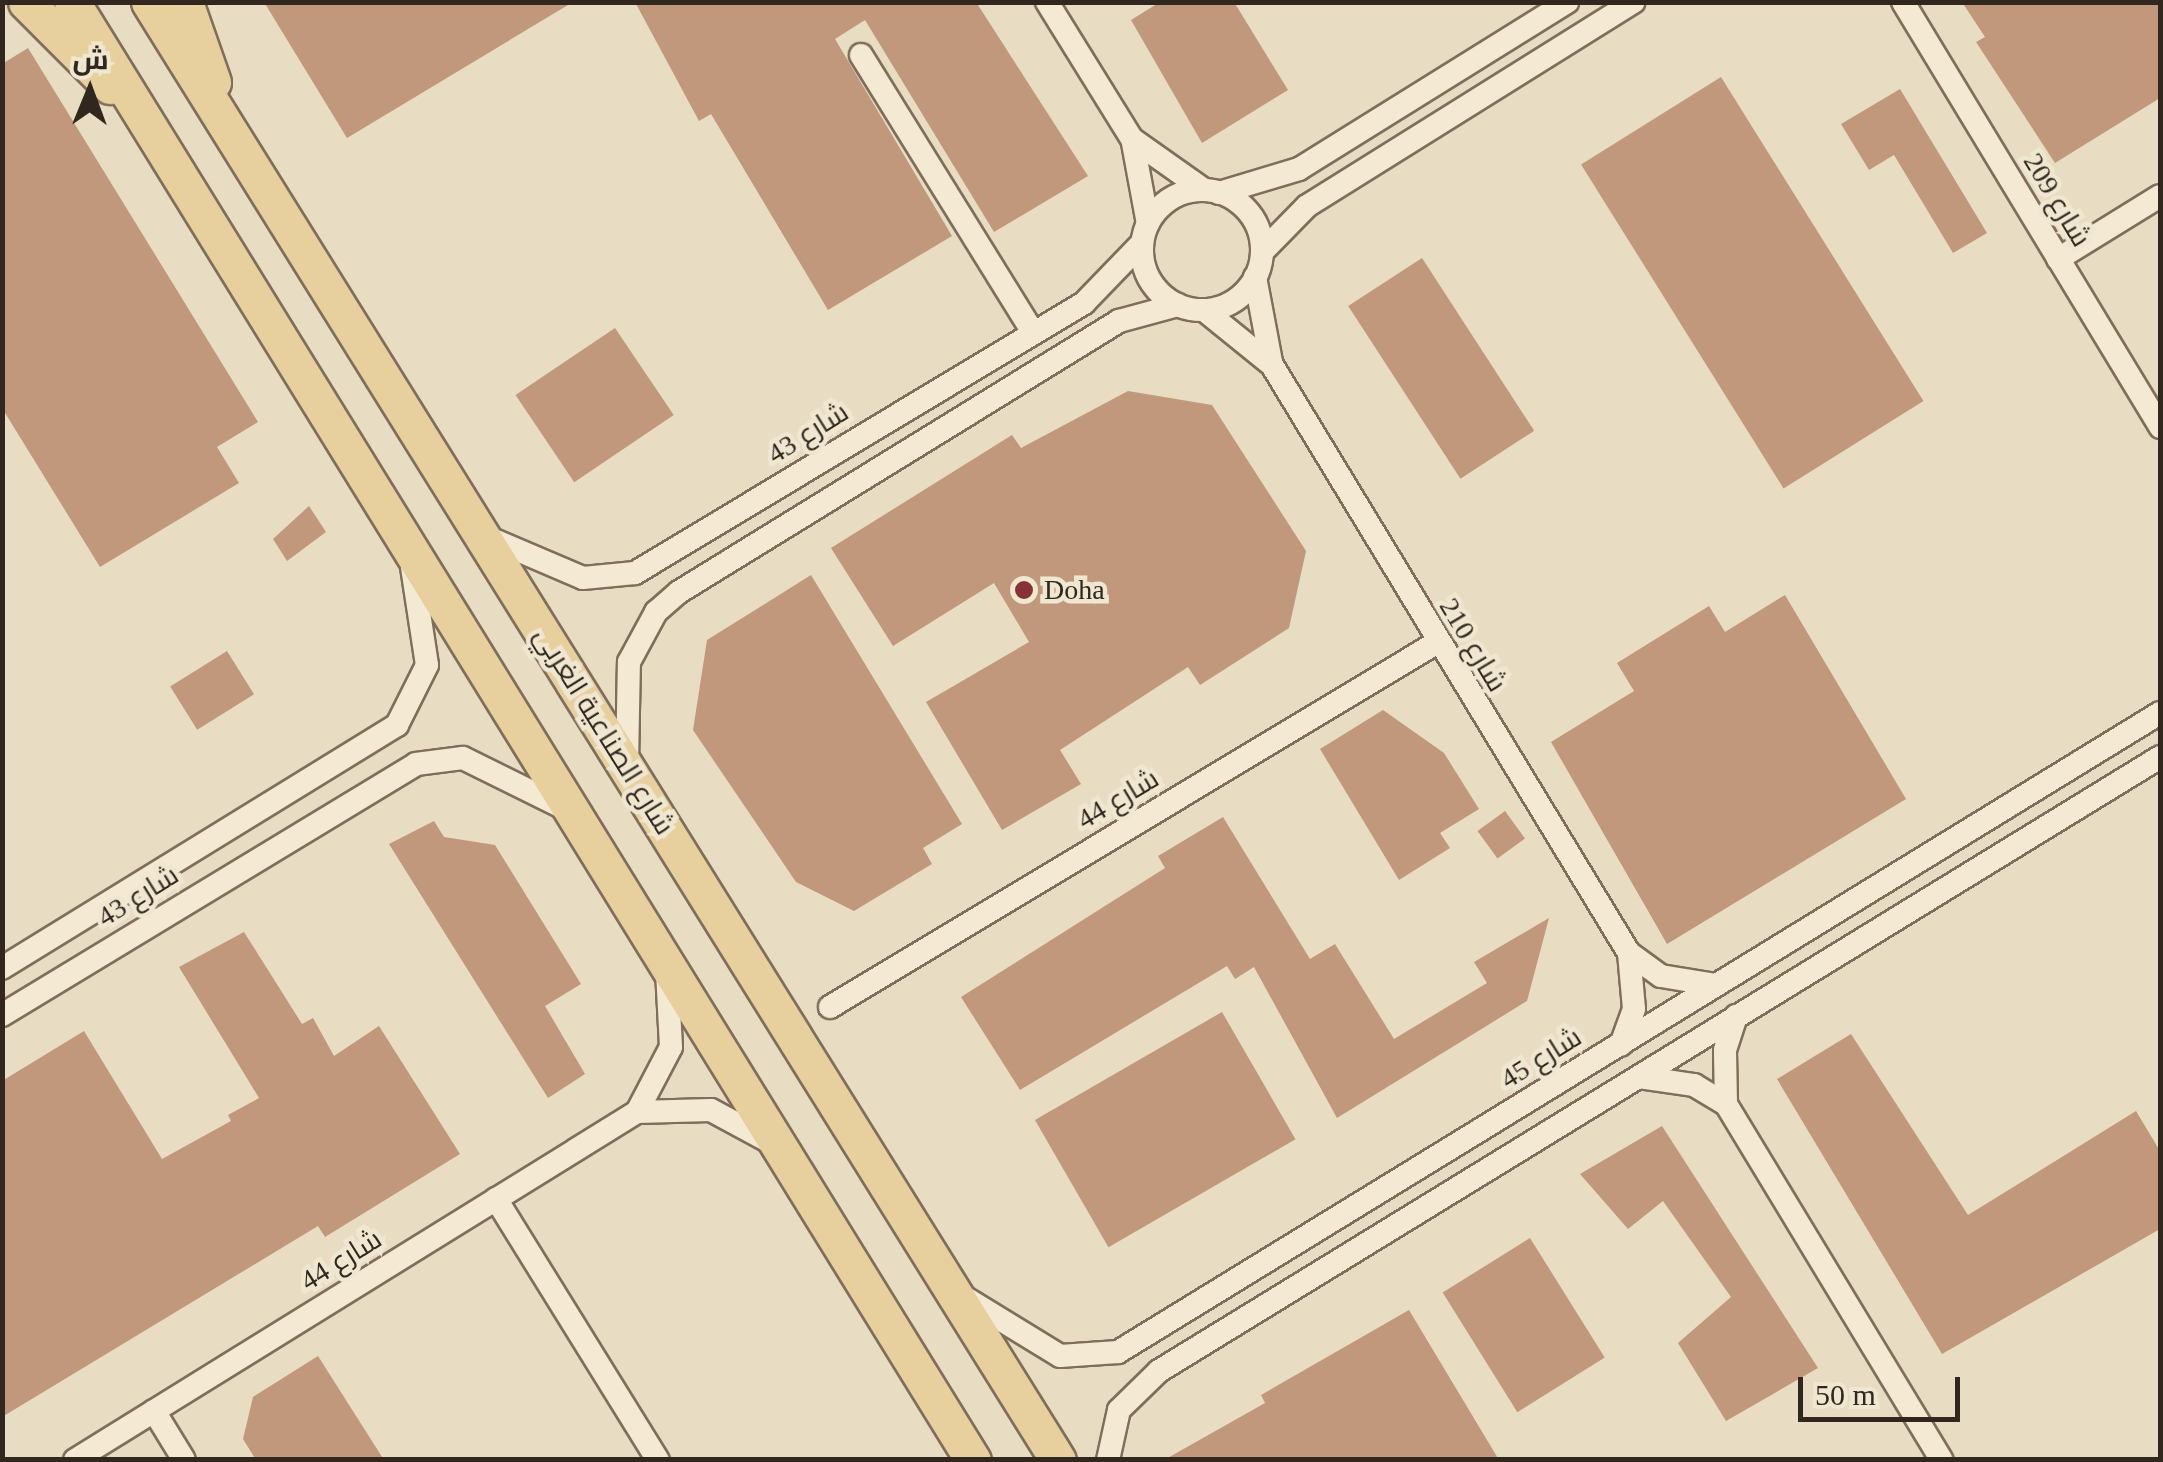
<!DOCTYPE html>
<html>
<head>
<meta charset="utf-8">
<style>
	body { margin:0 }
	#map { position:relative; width:2163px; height:1462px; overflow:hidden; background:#e8dcc2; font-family:"Times New Roman",Cairo,serif }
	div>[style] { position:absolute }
	.building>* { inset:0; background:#c1987c; transform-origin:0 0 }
	.roads { filter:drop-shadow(2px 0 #7f6e5c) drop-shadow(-2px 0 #7f6e5c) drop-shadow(0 2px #7f6e5c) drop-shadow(0 -2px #7f6e5c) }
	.street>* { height:22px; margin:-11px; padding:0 11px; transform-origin:11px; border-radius:11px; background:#f4ead4 }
	.street>.ring { margin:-11px; padding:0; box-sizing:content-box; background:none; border:22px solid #f4ead4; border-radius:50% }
	.primary>* { height:35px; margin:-17.5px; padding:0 17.5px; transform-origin:17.5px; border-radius:17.5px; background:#e7cf9e }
	.dots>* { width:28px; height:28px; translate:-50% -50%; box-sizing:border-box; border:5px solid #f0e7d1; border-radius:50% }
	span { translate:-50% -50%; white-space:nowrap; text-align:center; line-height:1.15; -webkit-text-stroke:9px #f0e7d1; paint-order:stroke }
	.street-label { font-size:28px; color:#31271e }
	.poi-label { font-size:28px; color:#31271e }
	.left { translate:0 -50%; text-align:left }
	.frame { position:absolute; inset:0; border:5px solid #31271e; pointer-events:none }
	.north { position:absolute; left:40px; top:40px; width:100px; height:100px; -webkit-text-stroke:8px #f0e7d1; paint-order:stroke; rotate:1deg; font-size:28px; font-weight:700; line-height:40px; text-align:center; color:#31271e }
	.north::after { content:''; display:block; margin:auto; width:35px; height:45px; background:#31271e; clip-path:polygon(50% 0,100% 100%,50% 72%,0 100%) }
	.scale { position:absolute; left:1798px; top:1377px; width:162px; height:45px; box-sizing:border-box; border:5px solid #31271e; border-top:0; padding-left:12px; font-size:30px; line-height:35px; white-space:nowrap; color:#31271e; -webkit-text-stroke:8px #f0e7d1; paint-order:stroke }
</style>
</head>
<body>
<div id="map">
	<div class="building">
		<i style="clip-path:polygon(264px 2px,573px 2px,347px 138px)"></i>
		<i style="clip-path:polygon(635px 2px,976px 2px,1088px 176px,994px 232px,865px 20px,835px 39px,952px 236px,828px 310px,711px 114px,699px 121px)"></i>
		<i style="clip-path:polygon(1160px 2px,1234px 2px,1288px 90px,1202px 143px,1131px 20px)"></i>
		<i style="clip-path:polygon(1962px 2px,2160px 2px,2160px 98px,2055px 163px,1976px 42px,1985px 37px)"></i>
		<i style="clip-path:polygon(28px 48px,258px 422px,217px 447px,239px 483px,100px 567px,2px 408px,2px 64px)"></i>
		<i style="left:1721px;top:77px;width:382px;height:165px;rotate:58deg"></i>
		<i style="clip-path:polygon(1900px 89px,1987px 233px,1953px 253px,1894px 155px,1869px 170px,1841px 124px)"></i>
		<i style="left:1422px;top:258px;width:206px;height:88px;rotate:57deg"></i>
		<i style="left:615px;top:328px;width:105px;height:120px;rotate:56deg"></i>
		<i style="clip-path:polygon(1128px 391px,1212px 405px,1306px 551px,1289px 628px,1200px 685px,1188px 667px,1060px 750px,1081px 784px,1002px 830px,926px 702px,1029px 642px,994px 583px,893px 646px,831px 548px,1012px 435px,1021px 448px)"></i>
		<i style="clip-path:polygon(309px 506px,326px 532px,287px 561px,273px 539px)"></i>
		<i style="clip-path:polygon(811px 575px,962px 824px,923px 848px,932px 864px,854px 911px,796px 882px,693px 730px,707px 640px)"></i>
		<i style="clip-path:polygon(1785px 595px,1906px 799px,1667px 944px,1551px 742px,1634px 691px,1617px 663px,1709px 606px,1725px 632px)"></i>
		<i style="left:227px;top:651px;width:51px;height:67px;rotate:58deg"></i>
		<i style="clip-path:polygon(1383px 710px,1444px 753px,1479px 809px,1440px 833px,1450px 848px,1399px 880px,1320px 749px)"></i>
		<i style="left:1505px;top:811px;width:34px;height:34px;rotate:54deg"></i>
		<i style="clip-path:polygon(1223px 817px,1310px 959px,1335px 944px,1394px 1039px,1487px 983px,1474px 962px,1549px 918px,1527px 1001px,1337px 1118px,1254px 967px,1235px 979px,1227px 966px,1020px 1090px,961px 997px,1165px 868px,1158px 856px)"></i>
		<i style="clip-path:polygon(434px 821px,444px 837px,495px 845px,581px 984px,545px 1006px,585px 1074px,548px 1098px,389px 844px)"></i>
		<i style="clip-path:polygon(244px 932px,302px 1024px,313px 1018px,334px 1056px,379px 1026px,460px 1154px,325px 1237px,318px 1226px,2px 1417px,2px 1081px,84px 1031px,162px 1159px,231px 1121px,228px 1115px,259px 1098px,179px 967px)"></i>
		<i style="left:1222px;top:1012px;width:147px;height:216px;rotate:60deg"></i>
		<i style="clip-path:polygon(1851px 1034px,1968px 1215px,2136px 1111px,2160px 1151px,2160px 1229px,1942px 1354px,1777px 1079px)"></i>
		<i style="clip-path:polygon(1662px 1126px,1818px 1368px,1726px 1421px,1678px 1343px,1731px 1297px,1663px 1201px,1628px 1229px,1580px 1174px)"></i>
		<i style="left:1530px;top:1238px;width:141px;height:103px;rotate:58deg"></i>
		<i style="clip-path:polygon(1409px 1310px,1499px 1460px,1164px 1460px,1265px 1403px,1261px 1395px)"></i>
		<i style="clip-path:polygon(318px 1356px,384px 1460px,256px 1460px,243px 1439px,253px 1397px)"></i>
	</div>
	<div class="roads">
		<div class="street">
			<i style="left:1047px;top:2px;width:161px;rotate:58.2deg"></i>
			<i style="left:1132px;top:139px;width:88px;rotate:35.3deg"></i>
			<i style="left:1903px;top:2px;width:497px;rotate:58.8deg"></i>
			<i style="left:861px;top:55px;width:326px;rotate:58.2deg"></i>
			<i style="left:1133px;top:143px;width:82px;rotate:79.5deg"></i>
			<i class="ring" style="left:1142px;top:190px;width:98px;height:98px"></i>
			<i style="left:1219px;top:193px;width:84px;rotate:-16.7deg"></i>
			<i style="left:1299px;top:169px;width:316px;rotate:-31.9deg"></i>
			<i style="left:1262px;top:252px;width:64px;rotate:-45.6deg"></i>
			<i style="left:1307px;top:206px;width:385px;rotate:-32deg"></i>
			<i style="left:2058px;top:259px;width:120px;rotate:-31.7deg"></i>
			<i style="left:1255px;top:277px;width:86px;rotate:79.3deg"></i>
			<i style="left:1204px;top:310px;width:87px;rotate:39deg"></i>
			<i style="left:1272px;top:365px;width:688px;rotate:58.74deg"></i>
			<i style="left:1629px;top:953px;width:56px;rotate:84.9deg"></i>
			<i style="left:1634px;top:1009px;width:38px;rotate:110deg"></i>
			<i style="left:487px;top:537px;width:104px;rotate:23.1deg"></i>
			<i style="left:583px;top:578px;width:52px;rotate:-5.5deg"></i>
			<i style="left:635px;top:573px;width:524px;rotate:-31.02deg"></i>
			<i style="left:1084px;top:303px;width:83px;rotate:-46deg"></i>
			<i style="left:627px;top:763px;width:101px;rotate:-88.9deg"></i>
			<i style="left:629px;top:662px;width:57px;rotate:-61.6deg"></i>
			<i style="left:656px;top:612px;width:30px;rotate:-41deg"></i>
			<i style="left:679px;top:592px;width:517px;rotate:-31.63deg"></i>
			<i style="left:1119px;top:321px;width:61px;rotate:-15.2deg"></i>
			<i style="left:1629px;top:953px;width:39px;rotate:36deg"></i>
			<i style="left:1661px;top:976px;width:56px;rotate:9.3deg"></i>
			<i style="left:2px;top:968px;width:464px;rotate:-31.6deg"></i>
			<i style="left:397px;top:725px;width:67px;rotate:-63.4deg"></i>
			<i style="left:427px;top:665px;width:99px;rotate:-98.7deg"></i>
			<i style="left:830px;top:1007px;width:707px;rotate:-30.99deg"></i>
			<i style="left:2px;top:1015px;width:484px;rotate:-31.2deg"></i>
			<i style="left:416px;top:764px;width:47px;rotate:-7.3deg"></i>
			<i style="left:463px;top:758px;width:115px;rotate:26.3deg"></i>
			<i style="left:1639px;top:1077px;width:56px;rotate:8.3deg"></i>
			<i style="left:1694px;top:1085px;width:37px;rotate:31deg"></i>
			<i style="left:1726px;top:1104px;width:416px;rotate:58.8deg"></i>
			<i style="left:1726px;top:1104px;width:54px;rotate:-91.1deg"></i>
			<i style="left:1725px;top:1050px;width:36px;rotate:-72deg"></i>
			<i style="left:637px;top:1112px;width:74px;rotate:-1.5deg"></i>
			<i style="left:711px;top:1110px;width:72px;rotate:28.4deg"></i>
			<i style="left:496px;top:1199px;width:307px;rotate:58.2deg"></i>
			<i style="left:967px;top:1299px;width:109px;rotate:31.5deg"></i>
			<i style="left:1060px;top:1356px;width:58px;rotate:-3.9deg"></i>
			<i style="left:1118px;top:1352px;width:1222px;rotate:-31.52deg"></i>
			<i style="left:154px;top:1411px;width:57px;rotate:58.5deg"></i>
			<i style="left:75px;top:1460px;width:661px;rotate:-31.77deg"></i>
			<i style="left:637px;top:1112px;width:73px;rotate:-62.4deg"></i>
			<i style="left:671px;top:1047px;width:76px;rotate:-93deg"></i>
			<i style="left:1108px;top:1460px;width:51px;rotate:-77.6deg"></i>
			<i style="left:1119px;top:1410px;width:56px;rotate:-44.3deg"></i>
			<i style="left:1159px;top:1371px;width:1174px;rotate:-31.52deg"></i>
		</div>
		<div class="primary">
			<i style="left:26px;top:2px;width:119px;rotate:45deg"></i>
			<i style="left:72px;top:2px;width:1714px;rotate:58.29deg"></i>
			<i style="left:149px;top:2px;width:1718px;rotate:58.06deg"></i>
			<i style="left:185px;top:2px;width:85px;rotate:70.7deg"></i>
		</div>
	</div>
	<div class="dots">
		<i style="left:1024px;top:590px;background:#873335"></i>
	</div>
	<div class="street-label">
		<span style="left:2057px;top:200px;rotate:59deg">شارع 209</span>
		<span style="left:808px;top:433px;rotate:-32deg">شارع 43</span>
		<span style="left:1473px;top:645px;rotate:59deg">شارع 210</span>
		<span style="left:604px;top:731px;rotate:58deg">شارع الصناعية الغربي</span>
		<span style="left:1118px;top:799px;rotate:-31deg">شارع 44</span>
		<span style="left:138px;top:896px;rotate:-32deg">شارع 43</span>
		<span style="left:1541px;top:1058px;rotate:-32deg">شارع 45</span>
		<span style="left:341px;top:1260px;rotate:-32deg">شارع 44</span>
	</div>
	<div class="poi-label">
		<span class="left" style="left:1044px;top:590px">Doha</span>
	</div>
	<div class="frame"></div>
	<div class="north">ش</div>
	<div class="scale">50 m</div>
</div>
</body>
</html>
